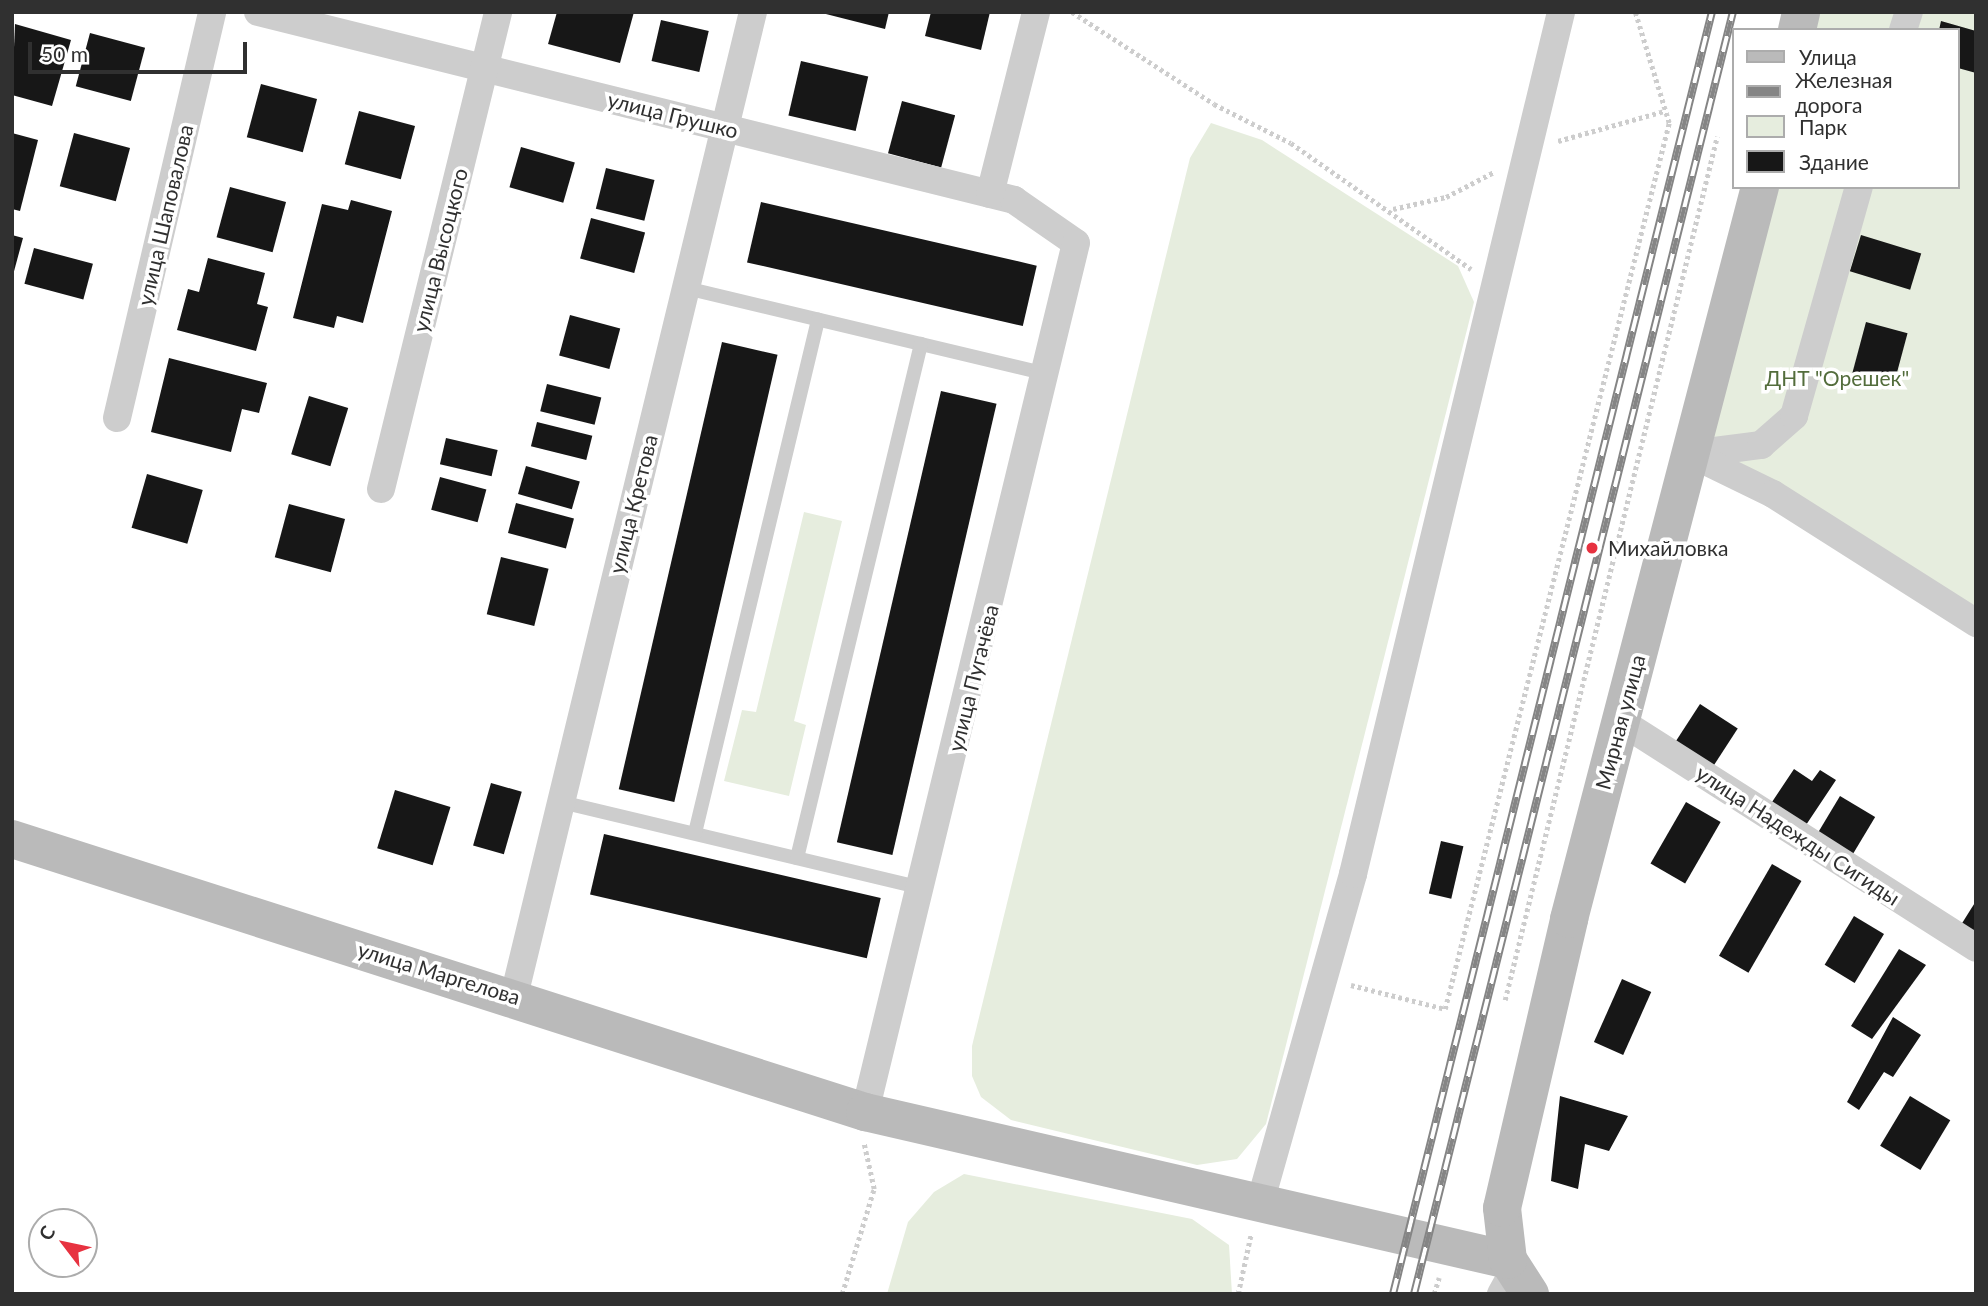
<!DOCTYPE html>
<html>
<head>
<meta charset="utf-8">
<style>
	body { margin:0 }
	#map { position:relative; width:1988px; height:1306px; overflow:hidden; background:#fff; font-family:Lato,sans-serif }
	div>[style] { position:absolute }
	.green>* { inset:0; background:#e6edde }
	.building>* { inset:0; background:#171717; transform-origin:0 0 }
	.path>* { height:4.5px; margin-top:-2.25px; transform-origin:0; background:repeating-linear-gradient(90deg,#cdcdcd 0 3.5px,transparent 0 7px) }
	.lane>* { height:14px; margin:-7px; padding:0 7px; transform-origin:7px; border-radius:7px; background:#cdcdcd }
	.street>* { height:28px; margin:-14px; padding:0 14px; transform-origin:14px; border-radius:14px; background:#cdcdcd }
	.secondary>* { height:38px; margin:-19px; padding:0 19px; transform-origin:19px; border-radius:19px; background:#bababa }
	.rail>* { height:8px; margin-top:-4px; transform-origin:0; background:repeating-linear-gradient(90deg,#fff 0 16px,#858585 0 32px); box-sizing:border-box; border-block:2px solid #858585 }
	.dots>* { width:19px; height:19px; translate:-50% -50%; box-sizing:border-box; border:4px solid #fff; border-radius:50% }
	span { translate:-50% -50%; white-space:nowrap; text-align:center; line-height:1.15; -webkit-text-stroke:7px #fff; paint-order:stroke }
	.street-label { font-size:21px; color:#303030 }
	.park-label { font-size:21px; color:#536d3c }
	.poi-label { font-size:21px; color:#303030 }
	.left { translate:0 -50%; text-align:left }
	.frame { position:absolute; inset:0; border:14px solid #303030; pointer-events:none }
	.legend { position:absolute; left:1732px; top:28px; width:228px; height:161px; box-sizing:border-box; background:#fff; border:2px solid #acacac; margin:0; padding:9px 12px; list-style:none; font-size:21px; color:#303030 }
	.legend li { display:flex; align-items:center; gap:14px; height:35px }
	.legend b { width:35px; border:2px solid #acacac }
	.north { position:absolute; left:28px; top:1208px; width:70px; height:70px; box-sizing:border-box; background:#fff; border:2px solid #acacac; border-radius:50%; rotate:302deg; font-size:19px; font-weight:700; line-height:28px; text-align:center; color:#303030 }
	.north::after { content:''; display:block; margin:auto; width:24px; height:32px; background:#e73240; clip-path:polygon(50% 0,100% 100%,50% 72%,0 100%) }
	.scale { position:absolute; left:28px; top:42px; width:219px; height:32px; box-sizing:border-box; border:4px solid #303030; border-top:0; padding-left:9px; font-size:21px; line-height:24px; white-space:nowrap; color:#303030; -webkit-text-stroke:5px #fff; paint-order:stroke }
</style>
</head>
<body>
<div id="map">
	<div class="green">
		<i style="clip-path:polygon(1787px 12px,1976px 12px,1976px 627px,1676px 444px,1742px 187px,1958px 187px,1958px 30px,1783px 30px)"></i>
		<i style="clip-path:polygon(1211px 123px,1262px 140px,1458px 266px,1474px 302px,1266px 1124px,1237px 1159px,1197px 1165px,1011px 1120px,981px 1097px,972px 1076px,972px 1046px,1190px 158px)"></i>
		<i style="clip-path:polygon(804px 512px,842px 521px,794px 721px,806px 725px,789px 796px,724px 781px,742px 710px,756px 712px)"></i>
		<i style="clip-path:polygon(964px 1174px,1192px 1219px,1229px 1245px,1232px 1294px,887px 1294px,908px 1222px,934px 1192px)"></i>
	</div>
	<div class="building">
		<i style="clip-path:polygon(557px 12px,634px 12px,620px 63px,548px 44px)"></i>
		<i style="clip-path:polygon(818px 12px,889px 12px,885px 29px)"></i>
		<i style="clip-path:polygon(931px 12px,990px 12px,981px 50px,925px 36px)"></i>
		<i style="left:661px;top:20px;width:49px;height:42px;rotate:13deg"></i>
		<i style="clip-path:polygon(1941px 21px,1976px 31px,1976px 73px,1958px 68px,1958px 30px,1939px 30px)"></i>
		<i style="clip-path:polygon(15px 24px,71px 40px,52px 106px,12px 95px)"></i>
		<i style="left:90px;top:33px;width:57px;height:55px;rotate:15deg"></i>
		<i style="left:801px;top:61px;width:69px;height:56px;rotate:13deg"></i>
		<i style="left:261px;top:84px;width:58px;height:55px;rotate:15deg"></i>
		<i style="left:902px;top:101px;width:55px;height:54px;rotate:15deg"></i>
		<i style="left:359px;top:111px;width:58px;height:55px;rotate:15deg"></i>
		<i style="clip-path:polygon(12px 133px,38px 140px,20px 211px,12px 209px)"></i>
		<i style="left:74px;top:133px;width:58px;height:55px;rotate:15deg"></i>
		<i style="left:521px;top:147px;width:56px;height:42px;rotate:16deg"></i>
		<i style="left:606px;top:168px;width:50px;height:42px;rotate:14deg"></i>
		<i style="left:230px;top:187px;width:58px;height:52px;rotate:15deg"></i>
		<i style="clip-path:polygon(351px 200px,392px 211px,363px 323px,337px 316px,334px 328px,293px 318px,322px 204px,348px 210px)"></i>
		<i style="left:761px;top:202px;width:283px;height:62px;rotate:13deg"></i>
		<i style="left:591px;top:218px;width:56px;height:42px;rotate:15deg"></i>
		<i style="clip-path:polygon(12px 235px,23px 238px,13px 275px,12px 274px)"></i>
		<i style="left:1861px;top:235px;width:63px;height:38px;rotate:17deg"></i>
		<i style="left:34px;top:248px;width:61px;height:37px;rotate:15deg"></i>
		<i style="clip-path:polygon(208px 258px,265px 273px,257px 304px,268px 307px,256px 351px,177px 330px,188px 289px,199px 292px)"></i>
		<i style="left:570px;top:315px;width:52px;height:42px;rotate:15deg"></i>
		<i style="left:1866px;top:322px;width:43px;height:55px;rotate:15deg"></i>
		<i style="left:722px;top:342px;width:57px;height:459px;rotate:13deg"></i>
		<i style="clip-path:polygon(169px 358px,267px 383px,259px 413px,242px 409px,231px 452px,151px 432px)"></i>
		<i style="left:547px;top:384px;width:56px;height:28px;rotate:14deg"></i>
		<i style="left:941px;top:391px;width:57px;height:463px;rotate:13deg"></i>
		<i style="left:309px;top:396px;width:41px;height:61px;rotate:17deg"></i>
		<i style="left:537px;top:422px;width:57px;height:25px;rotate:14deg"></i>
		<i style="left:446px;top:438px;width:53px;height:27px;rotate:13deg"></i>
		<i style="left:526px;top:466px;width:56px;height:29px;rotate:16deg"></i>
		<i style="left:147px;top:474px;width:58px;height:56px;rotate:16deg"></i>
		<i style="left:440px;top:477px;width:48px;height:34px;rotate:15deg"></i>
		<i style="left:516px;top:503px;width:60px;height:31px;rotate:15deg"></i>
		<i style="left:289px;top:504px;width:58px;height:55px;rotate:15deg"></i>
		<i style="left:501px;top:557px;width:49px;height:59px;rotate:14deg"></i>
		<i style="left:1700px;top:704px;width:45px;height:45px;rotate:33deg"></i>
		<i style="clip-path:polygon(1794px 769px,1812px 781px,1820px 770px,1836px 780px,1804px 828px,1770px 805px)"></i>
		<i style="left:491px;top:783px;width:32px;height:65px;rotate:16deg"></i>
		<i style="left:395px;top:790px;width:58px;height:61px;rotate:17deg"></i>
		<i style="left:1840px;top:796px;width:41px;height:44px;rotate:31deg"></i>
		<i style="left:1686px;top:802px;width:40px;height:71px;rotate:30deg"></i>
		<i style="left:604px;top:834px;width:284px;height:62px;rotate:13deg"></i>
		<i style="left:1441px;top:841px;width:23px;height:54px;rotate:13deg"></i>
		<i style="left:1772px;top:864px;width:34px;height:106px;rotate:30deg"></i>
		<i style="clip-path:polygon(1976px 901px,1976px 938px,1959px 928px)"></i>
		<i style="left:1854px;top:916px;width:35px;height:57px;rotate:31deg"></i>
		<i style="clip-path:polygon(1899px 949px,1926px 965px,1872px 1039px,1851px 1026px)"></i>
		<i style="left:1622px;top:979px;width:32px;height:69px;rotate:24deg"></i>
		<i style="clip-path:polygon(1893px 1017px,1921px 1035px,1893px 1077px,1884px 1072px,1859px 1110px,1847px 1102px)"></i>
		<i style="clip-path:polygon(1560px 1096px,1628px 1116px,1609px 1151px,1585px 1144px,1578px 1189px,1551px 1181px)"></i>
		<i style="left:1910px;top:1096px;width:47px;height:58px;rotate:31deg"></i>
	</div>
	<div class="path">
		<i style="left:1072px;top:12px;width:169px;rotate:32.9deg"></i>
		<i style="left:1214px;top:104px;width:86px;rotate:26.9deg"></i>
		<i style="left:1291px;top:143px;width:220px;rotate:35deg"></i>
		<i style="left:1558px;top:141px;width:111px;rotate:-15.7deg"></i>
		<i style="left:1393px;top:209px;width:54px;rotate:-12.8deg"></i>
		<i style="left:1446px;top:197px;width:54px;rotate:-27.5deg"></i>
		<i style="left:1615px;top:551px;width:17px;rotate:10deg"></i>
		<i style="left:1351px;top:985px;width:97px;rotate:14.3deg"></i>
		<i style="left:1445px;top:1009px;width:914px;rotate:-75.81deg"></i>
		<i style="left:1669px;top:123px;width:116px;rotate:-107deg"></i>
		<i style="left:1505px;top:1000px;width:889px;rotate:-76.2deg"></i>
		<i style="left:842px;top:1294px;width:110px;rotate:-73.1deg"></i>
		<i style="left:874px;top:1189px;width:46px;rotate:-102.5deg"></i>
		<i style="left:1238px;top:1294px;width:61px;rotate:-77.8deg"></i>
		<i style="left:1434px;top:1294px;width:17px;rotate:-73deg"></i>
	</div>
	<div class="lane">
		<i style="left:686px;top:288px;width:371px;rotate:13.4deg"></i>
		<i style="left:561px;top:802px;width:370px;rotate:13.4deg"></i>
		<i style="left:695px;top:833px;width:528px;rotate:-76.52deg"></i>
		<i style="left:797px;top:858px;width:529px;rotate:-76.44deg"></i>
	</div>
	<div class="street">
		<i style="left:258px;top:12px;width:779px;rotate:13.96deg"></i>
		<i style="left:1014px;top:200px;width:75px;rotate:34.7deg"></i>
		<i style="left:1076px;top:243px;width:894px;rotate:103.65deg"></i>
		<i style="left:1903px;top:30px;width:19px;rotate:-72deg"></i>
		<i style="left:990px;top:194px;width:188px;rotate:-75.8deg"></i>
		<i style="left:117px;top:418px;width:417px;rotate:-76.8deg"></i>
		<i style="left:1691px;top:454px;width:71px;rotate:-7.3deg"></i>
		<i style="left:1761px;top:445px;width:44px;rotate:-41.3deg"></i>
		<i style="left:1794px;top:416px;width:238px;rotate:-74.2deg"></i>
		<i style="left:1693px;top:455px;width:89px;rotate:26deg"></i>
		<i style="left:1773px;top:494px;width:241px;rotate:32.4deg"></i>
		<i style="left:381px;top:489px;width:491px;rotate:-76.2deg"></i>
		<i style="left:1620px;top:721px;width:422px;rotate:32.5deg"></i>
		<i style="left:514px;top:996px;width:1013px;rotate:-76.35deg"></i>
		<i style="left:1260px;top:1203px;width:342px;rotate:-74.2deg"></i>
		<i style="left:1353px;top:874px;width:887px;rotate:-76.43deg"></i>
		<i style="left:1501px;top:1294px;width:25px;rotate:-61deg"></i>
	</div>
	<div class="secondary">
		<i style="left:1797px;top:30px;width:18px;rotate:-77deg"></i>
		<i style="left:12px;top:839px;width:896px;rotate:17.75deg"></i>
		<i style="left:865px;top:1112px;width:660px;rotate:12.96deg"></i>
		<i style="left:1530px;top:1294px;width:40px;rotate:-122.9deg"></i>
		<i style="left:1508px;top:1260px;width:52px;rotate:-96.6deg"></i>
		<i style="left:1502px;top:1208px;width:297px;rotate:-76.9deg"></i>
		<i style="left:1569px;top:919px;width:757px;rotate:-75.38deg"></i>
	</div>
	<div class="rail">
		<i style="left:1393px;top:1294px;width:1321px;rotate:-76.03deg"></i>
		<i style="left:1414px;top:1294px;width:1321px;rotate:-76.03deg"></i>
	</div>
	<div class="dots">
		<i style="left:1592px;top:548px;background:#e73240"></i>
	</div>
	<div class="street-label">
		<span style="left:673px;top:115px;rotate:14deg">улица Грушко</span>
		<span style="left:165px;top:215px;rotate:-77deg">улица Шаповалова</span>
		<span style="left:440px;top:250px;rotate:-76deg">улица Высоцкого</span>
		<span style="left:633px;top:504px;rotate:-76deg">улица Кретова</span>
		<span style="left:973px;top:678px;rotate:-76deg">улица Пугачёва</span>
		<span style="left:1620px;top:722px;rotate:-75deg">Мирная улица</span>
		<span style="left:1798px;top:835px;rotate:33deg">улица Надежды Сигиды</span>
		<span style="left:439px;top:973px;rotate:17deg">улица Маргелова</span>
	</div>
	<div class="park-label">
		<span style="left:1837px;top:378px">ДНТ "Орешек"</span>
	</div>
	<div class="poi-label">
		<span class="left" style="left:1608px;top:548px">Михайловка</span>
	</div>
	<div class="frame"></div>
	<ul class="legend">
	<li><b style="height:9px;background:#bababa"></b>Улица</li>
	<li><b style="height:9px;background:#858585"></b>Железная дорога</li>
	<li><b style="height:19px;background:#e6edde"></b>Парк</li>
	<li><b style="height:19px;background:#171717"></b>Здание</li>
	</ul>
	<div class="north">С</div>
	<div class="scale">50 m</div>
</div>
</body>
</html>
